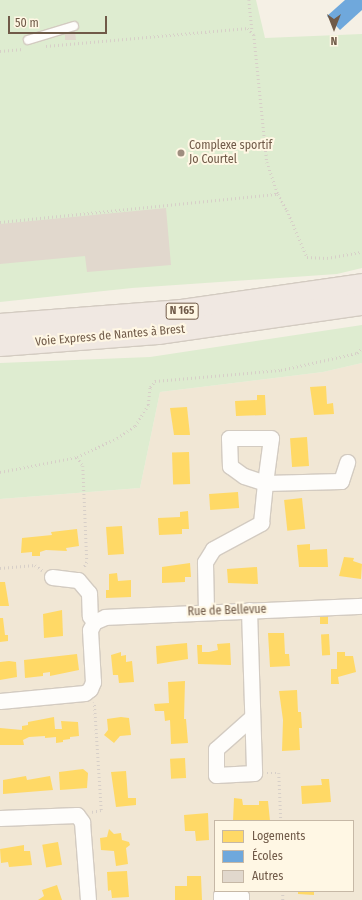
<!DOCTYPE html>
<html>
<head>
<meta charset="utf-8">
<style>
	body { margin:0 }
	#map { position:relative; width:362px; height:900px; overflow:hidden; background:#f5f0e5; font-family:"Fira Sans Condensed",sans-serif }
	div>[style] { position:absolute }
	.residential>* { inset:0; background:#f1e7d5 }
	.green>* { inset:0; background:#deecd0 }
	.homes>* { inset:0; background:#ffd966; transform-origin:0 0 }
	.schools>* { inset:0; background:#6fa8dc }
	.building>* { inset:0; background:#e1d8cd }
	.path>* { height:2.5px; margin-top:-1.25px; transform-origin:0; background:repeating-linear-gradient(90deg,#d7cfc8 0 1px,transparent 0 4px) }
	.roads { filter:drop-shadow(1px 0 #d3cbc1) drop-shadow(-1px 0 #d3cbc1) drop-shadow(0 1px #d3cbc1) drop-shadow(0 -1px #d3cbc1) }
	.lane>* { height:8px; margin:-4px; padding:0 4px; transform-origin:4px; border-radius:4px; background:#fefdfb }
	.street>* { height:15px; margin:-7.5px; padding:0 7.5px; transform-origin:7.5px; border-radius:7.5px; background:#fefdfb }
	.highway>* { height:22px; margin:-11px; padding:0 11px; transform-origin:11px; border-radius:11px; background:#f0e8e2 }
	.dots>* { width:11px; height:11px; translate:-50% -50%; box-sizing:border-box; border:2px solid #fff7e4; border-radius:50% }
	span { translate:-50% -50%; white-space:nowrap; text-align:center; line-height:1.15; -webkit-text-stroke:4px #fff7e4; paint-order:stroke }
	.shield-label span { padding:1px 3px; background:#fff7e4; border:1px solid; border-radius:3px; -webkit-text-stroke-width:0 }
	.shield-label { font-size:11px; color:#705a48; font-weight:700 }
	.poi-label { font-size:12px; color:#705a48 }
	.left { translate:0 -50%; text-align:left }
	.street-label { font-size:12px; color:#705a48 }
	.legend { position:absolute; left:214px; top:820px; width:140px; height:72px; box-sizing:border-box; background:#fff7e4; border:1px solid #c6b8a6; margin:0; padding:5px 7px; list-style:none; font-size:12px; color:#705a48 }
	.legend li { display:flex; align-items:center; gap:8px; height:20px }
	.legend b { width:20px; border:1px solid #c6b8a6 }
	.north { position:absolute; left:314px; top:8px; width:40px; height:40px; -webkit-text-stroke:3px #fff7e4; paint-order:stroke; rotate:180deg; font-size:11px; font-weight:700; line-height:16px; text-align:center; color:#705a48 }
	.north::after { content:''; display:block; margin:auto; width:14px; height:18px; background:#705a48; clip-path:polygon(50% 0,100% 100%,50% 72%,0 100%) }
	.scale { position:absolute; left:8px; top:16px; width:99px; height:18px; box-sizing:border-box; border:2px solid #705a48; border-top:0; padding-left:5px; font-size:12px; line-height:14px; white-space:nowrap; color:#705a48; -webkit-text-stroke:3px #fff7e4; paint-order:stroke }
</style>
</head>
<body>
<div id="map">
	<div class="residential">
		<i style="clip-path:polygon(evenodd,362px 363px,362px 900px,0 900px,0 499px,140px 488px,160px 392px,323px 372px,362px 363px,215px 821px,353px 821px,353px 891px,215px 891px,215px 821px)"></i>
	</div>
	<div class="green">
		<i style="clip-path:polygon(0 0,256px 0,265px 38px,362px 34px,362px 268px,337px 274px,132px 288px,0 302px)"></i>
		<i style="clip-path:polygon(362px 325px,362px 363px,323px 372px,160px 392px,140px 488px,0 499px,0 363px,150px 357px)"></i>
	</div>
	<div class="homes">
		<i style="clip-path:polygon(326px 386px,327px 404px,333px 403px,334px 414px,314px 415px,310px 387px)"></i>
		<i style="clip-path:polygon(257px 395px,265px 395px,266px 415px,236px 416px,235px 401px,257px 400px)"></i>
		<i style="clip-path:polygon(187px 407px,190px 435px,174px 435px,170px 408px)"></i>
		<i style="left:307px;top:437px;width:29px;height:17px;rotate:86deg"></i>
		<i style="left:189px;top:452px;width:32px;height:17px;rotate:88deg"></i>
		<i style="left:238px;top:492px;width:16px;height:29px;rotate:86deg"></i>
		<i style="left:302px;top:498px;width:31px;height:18px;rotate:84deg"></i>
		<i style="clip-path:polygon(188px 511px,189px 529px,182px 529px,182px 534px,159px 535px,158px 518px,180px 517px,180px 512px)"></i>
		<i style="left:122px;top:526px;width:28px;height:16px;rotate:86deg"></i>
		<i style="clip-path:polygon(77px 529px,79px 546px,66px 548px,67px 551px,46px 550px,40px 552px,40px 556px,32px 556px,32px 552px,21px 553px,22px 538px,52px 535px,51px 532px)"></i>
		<i style="clip-path:polygon(310px 544px,310px 550px,327px 549px,328px 567px,299px 567px,297px 545px)"></i>
		<i style="clip-path:polygon(344px 557px,354px 558px,353px 561px,362px 564px,361px 579px,339px 576px)"></i>
		<i style="clip-path:polygon(190px 563px,191px 577px,185px 577px,185px 582px,162px 583px,162px 567px)"></i>
		<i style="clip-path:polygon(257px 567px,258px 584px,228px 583px,227px 569px)"></i>
		<i style="clip-path:polygon(117px 573px,118px 581px,131px 580px,131px 597px,106px 598px,106px 590px,109px 590px,109px 574px)"></i>
		<i style="clip-path:polygon(0 582px,5px 582px,9px 606px,0 606px)"></i>
		<i style="clip-path:polygon(62px 610px,63px 636px,44px 638px,43px 614px)"></i>
		<i style="left:320px;top:615px;width:8px;height:9px"></i>
		<i style="clip-path:polygon(0 618px,3px 618px,5px 635px,8px 635px,8px 641px,0 642px)"></i>
		<i style="clip-path:polygon(268px 633px,284px 633px,285px 654px,289px 654px,290px 666px,270px 667px)"></i>
		<i style="left:329px;top:634px;width:21px;height:8px;rotate:87deg"></i>
		<i style="clip-path:polygon(187px 643px,188px 659px,157px 664px,156px 646px)"></i>
		<i style="clip-path:polygon(230px 643px,231px 665px,198px 664px,197px 645px,202px 645px,202px 652px,209px 652px,218px 650px,217px 644px)"></i>
		<i style="clip-path:polygon(121px 652px,121px 656px,126px 655px,126px 662px,132px 661px,134px 682px,119px 683px,118px 675px,113px 675px,111px 655px)"></i>
		<i style="clip-path:polygon(337px 652px,345px 652px,345px 656px,353px 656px,356px 672px,338px 677px,339px 684px,331px 684px,331px 669px,337px 669px)"></i>
		<i style="clip-path:polygon(77px 654px,79px 670px,50px 676px,50px 672px,43px 673px,43px 676px,25px 678px,24px 660px)"></i>
		<i style="clip-path:polygon(9px 661px,16px 662px,17px 677px,0 680px,0 662px)"></i>
		<i style="clip-path:polygon(185px 681px,184px 719px,186px 719px,188px 743px,171px 744px,170px 720px,165px 721px,164px 711px,155px 711px,154px 704px,169px 703px,168px 682px)"></i>
		<i style="clip-path:polygon(297px 690px,298px 712px,301px 712px,302px 728px,299px 728px,300px 750px,282px 751px,283px 720px,279px 691px)"></i>
		<i style="clip-path:polygon(54px 717px,55px 729px,62px 729px,61px 721px,78px 722px,79px 736px,70px 737px,70px 739px,63px 740px,63px 742px,56px 743px,56px 737px,45px 738px,45px 736px,29px 737px,23px 740px,24px 745px,0 745px,0 728px,22px 730px,22px 726px,28px 725px,28px 722px)"></i>
		<i style="clip-path:polygon(121px 717px,129px 718px,131px 735px,120px 736px,114px 743px,104px 735px,108px 730px,107px 719px)"></i>
		<i style="left:185px;top:758px;width:20px;height:15px;rotate:87deg"></i>
		<i style="clip-path:polygon(83px 769px,88px 773px,87px 788px,60px 790px,59px 772px)"></i>
		<i style="clip-path:polygon(126px 771px,128px 798px,136px 798px,136px 805px,116px 807px,111px 772px)"></i>
		<i style="clip-path:polygon(26px 776px,27px 780px,50px 776px,53px 790px,3px 794px,3px 780px)"></i>
		<i style="clip-path:polygon(321px 779px,329px 779px,331px 802px,302px 804px,301px 786px,322px 785px)"></i>
		<i style="clip-path:polygon(234px 798px,242px 799px,243px 805px,259px 805px,259px 801px,268px 801px,270px 821px,233px 821px)"></i>
		<i style="clip-path:polygon(208px 813px,209px 840px,196px 841px,195px 831px,185px 831px,184px 815px)"></i>
		<i style="clip-path:polygon(109px 829px,114px 834px,121px 833px,122px 840px,129px 842px,130px 845px,126px 848px,128px 864px,116px 866px,114px 851px,101px 850px,100px 838px,107px 837px)"></i>
		<i style="left:58px;top:842px;width:23px;height:16px;rotate:80deg"></i>
		<i style="clip-path:polygon(24px 845px,24px 851px,30px 851px,32px 865px,9px 867px,8px 862px,1px 863px,0 849px)"></i>
		<i style="clip-path:polygon(127px 871px,129px 897px,112px 898px,111px 890px,108px 891px,107px 872px)"></i>
		<i style="clip-path:polygon(187px 876px,201px 876px,202px 900px,175px 900px,175px 886px,187px 886px)"></i>
		<i style="clip-path:polygon(57px 885px,62px 900px,38px 900px,44px 896px,42px 890px)"></i>
		<i style="clip-path:polygon(298px 891px,314px 891px,314px 895px,298px 894px)"></i>
	</div>
	<div class="schools">
		<i style="clip-path:polygon(345px 0,362px 0,362px 10px,340px 30px,327px 16px)"></i>
	</div>
	<div class="building">
		<i style="clip-path:polygon(75px 31px,76px 40px,65px 40px,65px 32px)"></i>
		<i style="clip-path:polygon(166px 208px,171px 265px,87px 272px,85px 256px,0 264px,0 224px)"></i>
	</div>
	<div class="path">
		<i style="left:249px;top:0;width:31px;rotate:84deg"></i>
		<i style="left:46px;top:46px;width:203px;rotate:-5.1deg"></i>
		<i style="left:248px;top:28px;width:9px;rotate:49deg"></i>
		<i style="left:254px;top:35px;width:128px;rotate:84.2deg"></i>
		<i style="left:267px;top:162px;width:34px;rotate:71deg"></i>
		<i style="left:278px;top:194px;width:18px;rotate:61deg"></i>
		<i style="left:287px;top:210px;width:51px;rotate:66.9deg"></i>
		<i style="left:307px;top:257px;width:20px;rotate:3deg"></i>
		<i style="left:327px;top:258px;width:36px;rotate:-10deg"></i>
		<i style="left:0;top:51px;width:23px;rotate:-5deg"></i>
		<i style="left:0;top:222px;width:279px;rotate:-5.8deg"></i>
		<i style="left:77px;top:457px;width:11px;rotate:56deg"></i>
		<i style="left:83px;top:466px;width:96px;rotate:87.6deg"></i>
		<i style="left:87px;top:562px;width:7px;rotate:117deg"></i>
		<i style="left:0;top:472px;width:78px;rotate:-11deg"></i>
		<i style="left:77px;top:457px;width:44px;rotate:-25.4deg"></i>
		<i style="left:117px;top:438px;width:22px;rotate:-34deg"></i>
		<i style="left:135px;top:426px;width:25px;rotate:-58deg"></i>
		<i style="left:148px;top:405px;width:18px;rotate:-84deg"></i>
		<i style="left:150px;top:387px;width:8px;rotate:-50deg"></i>
		<i style="left:155px;top:381px;width:126px;rotate:-5deg"></i>
		<i style="left:281px;top:370px;width:78px;rotate:-12.6deg"></i>
		<i style="left:357px;top:353px;width:7px;rotate:-45deg"></i>
		<i style="left:0;top:568px;width:35px;rotate:-5deg"></i>
		<i style="left:35px;top:565px;width:9px;rotate:36deg"></i>
		<i style="left:267px;top:773px;width:12px"></i>
		<i style="left:279px;top:773px;width:48px;rotate:87.6deg"></i>
		<i style="left:92px;top:812px;width:9px;rotate:-13deg"></i>
		<i style="left:101px;top:810px;width:108px;rotate:-93.7deg"></i>
		<i style="left:283px;top:891px;width:9px;rotate:90deg"></i>
	</div>
	<div class="roads">
		<div class="lane">
			<i style="left:28px;top:40px;width:48px;rotate:-16.9deg"></i>
		</div>
		<div class="street">
			<i style="left:52px;top:577px;width:26px;rotate:7deg"></i>
			<i style="left:78px;top:580px;width:17px;rotate:50deg"></i>
			<i style="left:89px;top:593px;width:23px;rotate:88deg"></i>
			<i style="left:90px;top:616px;width:7px;rotate:56deg"></i>
			<i style="left:249px;top:610px;width:163px;rotate:88.2deg"></i>
			<i style="left:254px;top:773px;width:38px;rotate:177deg"></i>
			<i style="left:216px;top:775px;width:26px;rotate:-90deg"></i>
			<i style="left:216px;top:749px;width:48px;rotate:-41.6deg"></i>
			<i style="left:206px;top:611px;width:49px;rotate:-91.2deg"></i>
			<i style="left:205px;top:562px;width:15px;rotate:-58deg"></i>
			<i style="left:213px;top:549px;width:55px;rotate:-28.4deg"></i>
			<i style="left:261px;top:523px;width:40px;rotate:-84.3deg"></i>
			<i style="left:265px;top:483px;width:45px;rotate:-82.4deg"></i>
			<i style="left:271px;top:438px;width:42px;rotate:180deg"></i>
			<i style="left:229px;top:438px;width:28px;rotate:88deg"></i>
			<i style="left:230px;top:466px;width:17px;rotate:36deg"></i>
			<i style="left:244px;top:476px;width:22px;rotate:18deg"></i>
			<i style="left:265px;top:483px;width:76px;rotate:-1.5deg"></i>
			<i style="left:341px;top:481px;width:20px;rotate:-72deg"></i>
			<i style="left:0;top:701px;width:85px;rotate:-5.4deg"></i>
			<i style="left:85px;top:693px;width:6px;rotate:-39deg"></i>
			<i style="left:90px;top:689px;width:8px;rotate:-67deg"></i>
			<i style="left:93px;top:682px;width:52px;rotate:-93.3deg"></i>
			<i style="left:90px;top:630px;width:9px;rotate:-63deg"></i>
			<i style="left:94px;top:622px;width:12px;rotate:-24deg"></i>
			<i style="left:105px;top:617px;width:257px;rotate:-2.5deg"></i>
			<i style="left:0;top:818px;width:77px;rotate:-2.2deg"></i>
			<i style="left:77px;top:815px;width:9px;rotate:54deg"></i>
			<i style="left:82px;top:822px;width:78px;rotate:85.6deg"></i>
			<i style="left:221px;top:900px;width:5px;rotate:-90deg"></i>
			<i style="left:221px;top:895px;width:20px;rotate:3deg"></i>
			<i style="left:241px;top:896px;width:4px;rotate:90deg"></i>
		</div>
		<div class="highway">
			<i style="left:0;top:325px;width:183px;rotate:-4.4deg"></i>
			<i style="left:182px;top:311px;width:182px;rotate:-8.2deg"></i>
			<i style="left:0;top:345px;width:158px;rotate:-4.3deg"></i>
			<i style="left:158px;top:333px;width:206px;rotate:-8.1deg"></i>
		</div>
	</div>
	<div class="dots">
		<i style="left:181px;top:153px;background:#9f8e7f"></i>
	</div>
	<div class="shield-label">
		<span style="left:182px;top:311px">N 165</span>
	</div>
	<div class="poi-label">
		<span class="left" style="left:189px;top:153px">Complexe sportif<br>Jo Courtel</span>
	</div>
	<div class="street-label">
		<span style="left:110px;top:336px;rotate:-5deg">Voie Express de Nantes à Brest</span>
		<span style="left:227px;top:611px;rotate:-2deg">Rue de Bellevue</span>
	</div>
	<ul class="legend">
	<li><b style="height:11px;background:#ffd966"></b>Logements</li>
	<li><b style="height:11px;background:#6fa8dc"></b>Écoles</li>
	<li><b style="height:11px;background:#e1d8cd"></b>Autres</li>
	</ul>
	<div class="north">N</div>
	<div class="scale">50 m</div>
</div>
</body>
</html>
